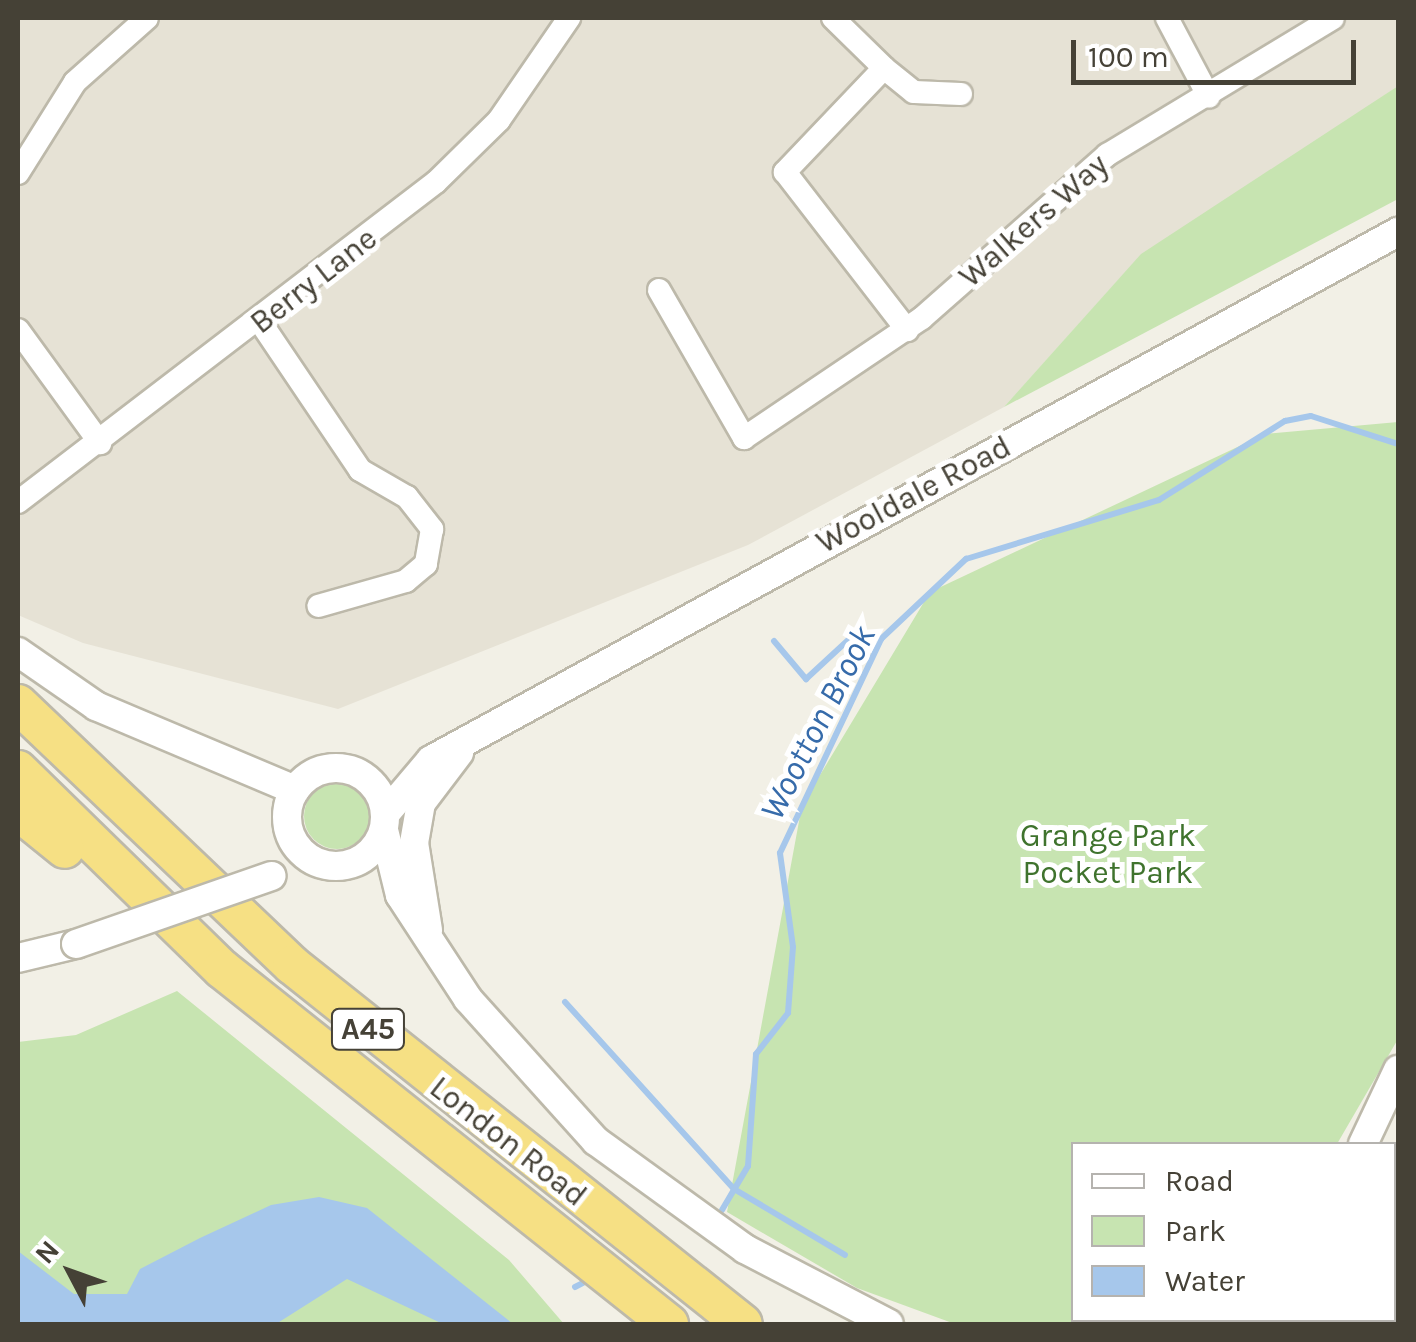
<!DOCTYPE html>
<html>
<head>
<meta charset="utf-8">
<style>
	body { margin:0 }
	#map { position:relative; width:1416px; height:1342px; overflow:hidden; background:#f2f0e6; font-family:Karla,sans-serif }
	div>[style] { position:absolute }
	.residential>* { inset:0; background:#e6e2d5 }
	.industrial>* { inset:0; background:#e4e1db }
	.green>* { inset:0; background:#c7e4b1 }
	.round { border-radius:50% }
	.water>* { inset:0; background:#a6c7eb }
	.stream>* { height:6px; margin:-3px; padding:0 3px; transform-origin:3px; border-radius:3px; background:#a6c7eb }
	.roads { filter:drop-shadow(2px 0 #bdb9aa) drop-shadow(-2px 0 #bdb9aa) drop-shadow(0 2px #bdb9aa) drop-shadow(0 -2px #bdb9aa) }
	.minor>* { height:22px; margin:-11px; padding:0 11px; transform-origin:11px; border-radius:11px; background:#fff }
	.tertiary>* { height:28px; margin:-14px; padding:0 14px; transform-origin:14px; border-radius:14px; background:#fff }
	.tertiary>.ring { margin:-14px; padding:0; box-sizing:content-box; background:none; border:28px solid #fff; border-radius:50% }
	.trunk>* { height:38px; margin:-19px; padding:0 19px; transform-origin:19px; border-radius:19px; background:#f6e084 }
	.bridges { filter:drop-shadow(2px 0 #bdb9aa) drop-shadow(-2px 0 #bdb9aa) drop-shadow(0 2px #bdb9aa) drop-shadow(0 -2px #bdb9aa) }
	.tertiary-bridge>* { height:28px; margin:-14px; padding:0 14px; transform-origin:14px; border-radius:14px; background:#fff }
	span { translate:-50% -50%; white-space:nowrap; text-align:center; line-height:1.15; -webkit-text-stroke:10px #fff; paint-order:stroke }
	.shield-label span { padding:2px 8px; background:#fff; border:2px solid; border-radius:8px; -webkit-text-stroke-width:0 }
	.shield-label { font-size:30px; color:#454136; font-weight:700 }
	.street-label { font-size:32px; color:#454136 }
	.park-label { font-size:32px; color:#3f732d }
	.water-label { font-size:35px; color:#366baa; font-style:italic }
	.frame { position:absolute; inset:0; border:20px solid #454136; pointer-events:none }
	.legend { position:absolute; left:1071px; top:1142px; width:325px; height:180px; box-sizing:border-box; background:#fff; border:2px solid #b5b3af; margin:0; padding:12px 18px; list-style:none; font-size:30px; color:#454136 }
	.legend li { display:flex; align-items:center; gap:20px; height:50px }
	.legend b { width:50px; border:2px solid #b5b3af }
	.north { position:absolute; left:20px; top:1222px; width:100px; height:100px; -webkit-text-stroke:8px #fff; paint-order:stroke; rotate:311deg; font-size:28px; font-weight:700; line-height:40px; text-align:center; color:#454136 }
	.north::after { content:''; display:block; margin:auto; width:35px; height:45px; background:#454136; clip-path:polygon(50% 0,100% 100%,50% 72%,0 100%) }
	.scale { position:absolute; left:1071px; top:40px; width:285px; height:45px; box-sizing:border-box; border:5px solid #454136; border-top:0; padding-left:12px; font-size:30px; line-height:35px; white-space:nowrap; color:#454136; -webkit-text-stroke:8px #fff; paint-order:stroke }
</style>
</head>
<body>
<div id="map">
	<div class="residential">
		<i style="clip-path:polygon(18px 18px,1398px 18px,1398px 86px,1119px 279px,1004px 407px,748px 545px,338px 709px,83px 643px,18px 615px)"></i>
	</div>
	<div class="industrial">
		<i style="clip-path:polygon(1398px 1139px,1398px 1318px,1394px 1316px)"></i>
	</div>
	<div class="green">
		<i style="clip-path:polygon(1398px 86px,1398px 199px,1004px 407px,1141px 254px)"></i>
		<i style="clip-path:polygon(1398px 422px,1398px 1039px,1337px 1144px,1074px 1144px,1074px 1320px,1282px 1324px,955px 1324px,857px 1288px,727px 1212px,802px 805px,930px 592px,1265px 434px)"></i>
		<i class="round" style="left:304px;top:783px;width:66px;height:66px"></i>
		<i style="clip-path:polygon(177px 991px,509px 1260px,564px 1324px,18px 1324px,18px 1042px,76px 1035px)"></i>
	</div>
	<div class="water">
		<i style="clip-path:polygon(319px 1197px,367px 1208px,513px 1324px,443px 1324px,347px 1279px,276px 1324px,18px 1324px,18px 1251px,74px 1294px,127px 1294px,140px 1269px,200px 1238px,271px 1205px)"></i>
	</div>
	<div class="stream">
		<i style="left:774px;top:641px;width:50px;rotate:49.9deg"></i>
		<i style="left:806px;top:679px;width:72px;rotate:-42.8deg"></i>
		<i style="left:859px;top:630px;width:24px;rotate:22deg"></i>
		<i style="left:565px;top:1002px;width:252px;rotate:47.9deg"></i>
		<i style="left:734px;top:1189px;width:129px;rotate:30.7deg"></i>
		<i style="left:722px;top:1210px;width:51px;rotate:-59.4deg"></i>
		<i style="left:748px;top:1166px;width:112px;rotate:-85.9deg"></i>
		<i style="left:756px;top:1054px;width:52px;rotate:-52deg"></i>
		<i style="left:788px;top:1013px;width:66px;rotate:-85.7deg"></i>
		<i style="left:793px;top:947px;width:95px;rotate:-97.9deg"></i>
		<i style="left:780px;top:853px;width:237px;rotate:-64.7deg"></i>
		<i style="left:881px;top:639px;width:117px;rotate:-43.3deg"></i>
		<i style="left:966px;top:559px;width:202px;rotate:-17deg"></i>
		<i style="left:1159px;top:500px;width:149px;rotate:-32.1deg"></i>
		<i style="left:1285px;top:421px;width:26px;rotate:-11deg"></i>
		<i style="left:1311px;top:416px;width:91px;rotate:17.8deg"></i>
		<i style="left:575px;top:1287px;width:9px;rotate:-27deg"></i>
	</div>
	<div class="roads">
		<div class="minor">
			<i style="left:833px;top:18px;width:71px;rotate:44.4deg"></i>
			<i style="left:884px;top:68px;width:144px;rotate:133.6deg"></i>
			<i style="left:785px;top:172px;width:200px;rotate:52.3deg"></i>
			<i style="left:1167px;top:18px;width:89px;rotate:62deg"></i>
			<i style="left:884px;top:68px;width:38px;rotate:39deg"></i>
			<i style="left:914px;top:92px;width:47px;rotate:2.4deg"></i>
			<i style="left:18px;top:173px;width:107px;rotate:-57.9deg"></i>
			<i style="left:75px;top:82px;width:96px;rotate:-41.6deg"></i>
			<i style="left:659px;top:290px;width:171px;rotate:60.1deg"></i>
			<i style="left:744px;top:438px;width:215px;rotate:-34deg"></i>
			<i style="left:922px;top:318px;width:247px;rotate:-41.4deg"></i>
			<i style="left:1107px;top:155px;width:264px;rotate:-31.2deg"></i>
			<i style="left:261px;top:323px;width:177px;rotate:56deg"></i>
			<i style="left:360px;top:470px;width:54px;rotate:29.9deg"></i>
			<i style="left:407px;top:497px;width:41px;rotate:52deg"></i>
			<i style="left:432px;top:529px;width:36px;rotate:100deg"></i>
			<i style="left:426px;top:564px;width:26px;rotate:140deg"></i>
			<i style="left:406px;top:581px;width:91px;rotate:164.1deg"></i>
			<i style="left:18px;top:330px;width:140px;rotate:54deg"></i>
			<i style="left:18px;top:502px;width:526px;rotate:-37.44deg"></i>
			<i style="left:436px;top:182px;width:88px;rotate:-44.5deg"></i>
			<i style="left:499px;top:120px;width:124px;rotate:-55.5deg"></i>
		</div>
		<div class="tertiary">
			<i style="left:18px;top:652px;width:95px;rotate:34.7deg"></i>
			<i style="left:96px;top:706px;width:216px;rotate:22.9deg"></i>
			<i class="ring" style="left:287px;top:768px;width:70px;height:70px"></i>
			<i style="left:386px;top:813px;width:70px;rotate:-49.7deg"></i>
			<i style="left:431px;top:760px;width:1102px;rotate:-28.64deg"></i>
			<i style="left:384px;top:830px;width:67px;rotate:76.2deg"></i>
			<i style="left:400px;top:895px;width:124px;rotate:56.8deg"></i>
			<i style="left:468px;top:999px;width:191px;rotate:48deg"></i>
			<i style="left:596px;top:1141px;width:184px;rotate:35.9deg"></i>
			<i style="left:745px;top:1249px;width:162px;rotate:27.5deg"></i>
			<i style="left:428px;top:930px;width:88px;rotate:-99.1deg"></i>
			<i style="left:414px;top:843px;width:41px;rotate:-80.1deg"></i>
			<i style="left:421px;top:803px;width:63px;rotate:-52.8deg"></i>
			<i style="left:18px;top:958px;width:60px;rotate:-13.6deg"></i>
			<i style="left:1363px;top:1144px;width:82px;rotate:-64.7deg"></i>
			<i style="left:1348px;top:1320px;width:6px;rotate:39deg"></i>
			<i style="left:1309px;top:1324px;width:4px;rotate:-63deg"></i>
		</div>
		<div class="trunk">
			<i style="left:18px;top:704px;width:378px;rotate:43.6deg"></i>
			<i style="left:292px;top:965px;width:576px;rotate:38.52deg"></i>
			<i style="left:18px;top:770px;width:285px;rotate:44.3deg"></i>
			<i style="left:222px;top:969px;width:571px;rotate:38.46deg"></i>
			<i style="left:18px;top:811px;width:60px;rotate:39deg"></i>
		</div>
	</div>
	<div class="bridges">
		<div class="tertiary-bridge">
			<i style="left:76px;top:944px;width:207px;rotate:-19.2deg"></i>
		</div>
	</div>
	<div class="shield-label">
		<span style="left:368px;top:1029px">A45</span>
	</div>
	<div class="street-label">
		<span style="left:1034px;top:221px;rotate:-41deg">Walkers Way</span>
		<span style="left:314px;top:281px;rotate:-38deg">Berry Lane</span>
		<span style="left:914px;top:495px;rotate:-28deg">Wooldale Road</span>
		<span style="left:508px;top:1142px;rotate:38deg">London Road</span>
	</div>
	<div class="park-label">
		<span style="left:1108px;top:855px">Grange Park<br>Pocket Park</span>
	</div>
	<div class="water-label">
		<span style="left:818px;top:723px;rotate:-63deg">Wootton Brook</span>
	</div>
	<div class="frame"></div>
	<ul class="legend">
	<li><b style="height:12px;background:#fff"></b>Road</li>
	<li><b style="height:28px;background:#c7e4b1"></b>Park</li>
	<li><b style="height:28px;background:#a6c7eb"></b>Water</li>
	</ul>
	<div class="north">N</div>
	<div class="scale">100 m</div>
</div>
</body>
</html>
